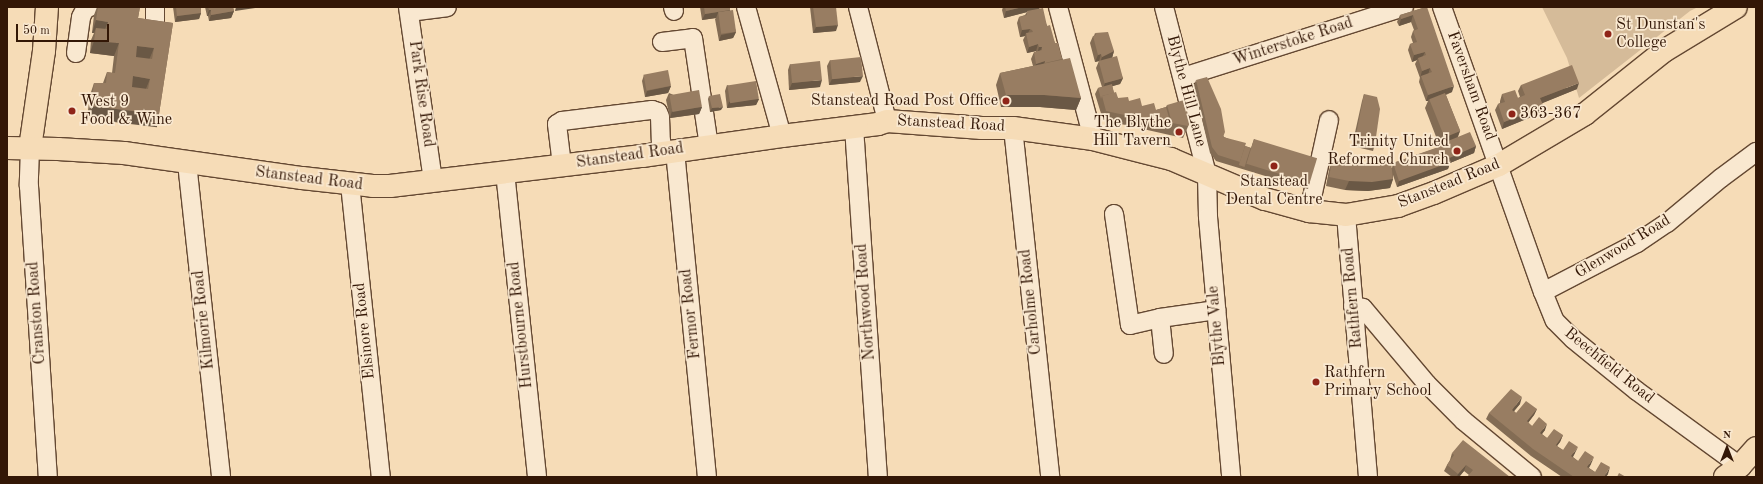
<!DOCTYPE html>
<html>
<head>
<meta charset="utf-8">
<style>
	body { margin:0 }
	#map { position:relative; width:1763px; height:484px; overflow:hidden; background:#f6dcb7; font-family:"Old Standard TT",serif }
	div>[style] { position:absolute }
	.green>* { inset:0; background:#d5bb99 }
	.roads { filter:drop-shadow(1px 0 #644832) drop-shadow(-1px 0 #644832) drop-shadow(0 1px #644832) drop-shadow(0 -1px #644832) }
	.minor>* { height:18px; margin:-9px; padding:0 9px; transform-origin:9px; border-radius:9px; background:#f9e8d0 }
	.major>* { height:22px; margin:-11px; padding:0 11px; transform-origin:11px; border-radius:11px; background:#f6dcb7 }
	.highway>* { height:22px; margin:-11px; padding:0 11px; transform-origin:11px; border-radius:11px; background:#f6dcb7 }
	.wall>* { inset:0; background:#836c54 }
	.shaded-wall>* { inset:0; background:#6a5845; transform-origin:0 0 }
	.building>* { inset:0; background:#987d62; transform-origin:0 0 }
	.dots>* { width:11px; height:11px; translate:-50% -50%; box-sizing:border-box; border:2px solid #f9e8d0; border-radius:50% }
	span { translate:-50% -50%; white-space:nowrap; text-align:center; line-height:1.15; -webkit-text-stroke:3.5px #f9e8d0; paint-order:stroke }
	.poi-label { font-size:16px; color:#331706 }
	.left { translate:0 -50%; text-align:left }
	.right { translate:-100% -50%; text-align:right }
	.street-label { font-size:16px; color:#331706 }
	.frame { position:absolute; inset:0; border:8px solid #331706; pointer-events:none }
	.north { position:absolute; left:1707px; top:428px; width:40px; height:40px; -webkit-text-stroke:3px #f9e8d0; paint-order:stroke; rotate:0deg; font-size:11px; font-weight:700; line-height:16px; text-align:center; color:#331706 }
	.north::after { content:''; display:block; margin:auto; width:14px; height:18px; background:#331706; clip-path:polygon(50% 0,100% 100%,50% 72%,0 100%) }
	.scale { position:absolute; left:16px; top:24px; width:93px; height:18px; box-sizing:border-box; border:2px solid #331706; border-top:0; padding-left:5px; font-size:12px; line-height:14px; white-space:nowrap; color:#331706; -webkit-text-stroke:3px #f9e8d0; paint-order:stroke }
</style>
</head>
<body>
<div id="map">
	<div class="green">
		<i style="clip-path:polygon(1542px 7px,1698px 7px,1690px 11px,1579px 98px,1567px 58px)"></i>
	</div>
	<div class="roads">
		<div class="minor">
			<i style="left:155px;top:7px;width:15px;rotate:90deg"></i>
			<i style="left:408px;top:7px;width:176px;rotate:81.8deg"></i>
			<i style="left:673px;top:7px;width:4px;rotate:76deg"></i>
			<i style="left:746px;top:7px;width:134px;rotate:74.4deg"></i>
			<i style="left:858px;top:7px;width:118px;rotate:75.7deg"></i>
			<i style="left:1058px;top:7px;width:137px;rotate:75.1deg"></i>
			<i style="left:1164px;top:7px;width:173px;rotate:75.6deg"></i>
			<i style="left:1207px;top:175px;width:42px;rotate:88.6deg"></i>
			<i style="left:1208px;top:217px;width:261px;rotate:84.9deg"></i>
			<i style="left:1442px;top:7px;width:302px;rotate:70.5deg"></i>
			<i style="left:1543px;top:292px;width:31px;rotate:68deg"></i>
			<i style="left:1555px;top:321px;width:25px;rotate:45deg"></i>
			<i style="left:1573px;top:339px;width:82px;rotate:39.1deg"></i>
			<i style="left:1637px;top:391px;width:127px;rotate:36.1deg"></i>
			<i style="left:409px;top:12px;width:38px;rotate:-7deg"></i>
			<i style="left:662px;top:42px;width:31px;rotate:-7deg"></i>
			<i style="left:693px;top:38px;width:109px;rotate:81.6deg"></i>
			<i style="left:76px;top:53px;width:36px;rotate:-82deg"></i>
			<i style="left:81px;top:17px;width:9px;rotate:-63deg"></i>
			<i style="left:85px;top:9px;width:5px;rotate:-22deg"></i>
			<i style="left:1183px;top:77px;width:232px;rotate:-17.6deg"></i>
			<i style="left:854px;top:127px;width:351px;rotate:86.1deg"></i>
			<i style="left:1013px;top:128px;width:351px;rotate:83.9deg"></i>
			<i style="left:30px;top:148px;width:38px;rotate:92deg"></i>
			<i style="left:29px;top:186px;width:292px;rotate:86.3deg"></i>
			<i style="left:675px;top:151px;width:328px;rotate:84.4deg"></i>
			<i style="left:187px;top:163px;width:316px;rotate:83.8deg"></i>
			<i style="left:562px;top:165px;width:41px;rotate:-97deg"></i>
			<i style="left:557px;top:124px;width:6px;rotate:-31deg"></i>
			<i style="left:562px;top:121px;width:91px;rotate:-7deg"></i>
			<i style="left:652px;top:110px;width:6px;rotate:18deg"></i>
			<i style="left:658px;top:112px;width:5px;rotate:68deg"></i>
			<i style="left:660px;top:117px;width:24px;rotate:88deg"></i>
			<i style="left:661px;top:141px;width:11px;rotate:75deg"></i>
			<i style="left:505px;top:172px;width:307px;rotate:84deg"></i>
			<i style="left:350px;top:184px;width:295px;rotate:84deg"></i>
			<i style="left:1309px;top:211px;width:93px;rotate:-77.6deg"></i>
			<i style="left:1114px;top:214px;width:112px;rotate:81.8deg"></i>
			<i style="left:1130px;top:325px;width:31px;rotate:-13deg"></i>
			<i style="left:1160px;top:318px;width:36px;rotate:84deg"></i>
			<i style="left:1346px;top:215px;width:263px;rotate:85.2deg"></i>
			<i style="left:1543px;top:292px;width:106px;rotate:-27.5deg"></i>
			<i style="left:1637px;top:243px;width:36px;rotate:-34deg"></i>
			<i style="left:1667px;top:223px;width:70px;rotate:-39.8deg"></i>
			<i style="left:1721px;top:178px;width:44px;rotate:-36.6deg"></i>
			<i style="left:1353px;top:306px;width:10px;rotate:11deg"></i>
			<i style="left:1363px;top:308px;width:99px;rotate:49.9deg"></i>
			<i style="left:1427px;top:384px;width:52px;rotate:45deg"></i>
			<i style="left:1464px;top:421px;width:88px;rotate:39.5deg"></i>
			<i style="left:1160px;top:318px;width:57px;rotate:-8.1deg"></i>
		</div>
		<div class="major">
			<i style="left:30px;top:148px;width:98px;rotate:-81.8deg"></i>
			<i style="left:44px;top:51px;width:44px;rotate:-86.1deg"></i>
			<i style="left:1725px;top:477px;width:19px;rotate:-36deg"></i>
			<i style="left:1740px;top:466px;width:24px;rotate:-48deg"></i>
		</div>
		<div class="highway">
			<i style="left:7px;top:148px;width:51px;rotate:1.1deg"></i>
			<i style="left:58px;top:149px;width:66px;rotate:3.5deg"></i>
			<i style="left:124px;top:153px;width:180px;rotate:8deg"></i>
			<i style="left:302px;top:178px;width:71px;rotate:6.4deg"></i>
			<i style="left:373px;top:186px;width:17px"></i>
			<i style="left:390px;top:186px;width:254px;rotate:-6.8deg"></i>
			<i style="left:642px;top:156px;width:141px;rotate:-8.1deg"></i>
			<i style="left:782px;top:136px;width:97px;rotate:-7.1deg"></i>
			<i style="left:878px;top:124px;width:9px;rotate:-18deg"></i>
			<i style="left:887px;top:121px;width:95px;rotate:4.2deg"></i>
			<i style="left:982px;top:128px;width:31px"></i>
			<i style="left:1013px;top:128px;width:81px;rotate:7.8deg"></i>
			<i style="left:1093px;top:139px;width:81px;rotate:14.4deg"></i>
			<i style="left:1171px;top:159px;width:102px;rotate:23.1deg"></i>
			<i style="left:1265px;top:199px;width:46px;rotate:15.3deg"></i>
			<i style="left:1309px;top:211px;width:37px;rotate:6deg"></i>
			<i style="left:1346px;top:215px;width:53px;rotate:-9.8deg"></i>
			<i style="left:1398px;top:206px;width:38px;rotate:-20deg"></i>
			<i style="left:1434px;top:193px;width:71px;rotate:-23.3deg"></i>
			<i style="left:1499px;top:165px;width:100px;rotate:-30.7deg"></i>
			<i style="left:1585px;top:114px;width:101px;rotate:-38.6deg"></i>
			<i style="left:1664px;top:51px;width:84px;rotate:-31.4deg"></i>
		</div>
	</div>
	<div class="wall">
		<i style="clip-path:polygon(97px 7px,140px 7px,138px 18px,173px 23px,159px 114px,154px 126px,87px 118px,90px 95px,94px 83px,103px 83px,107px 72px,112px 73px,114px 56px,90px 53px,91px 40px,94px 33px,92px 33px,94px 15px)"></i>
		<i style="clip-path:polygon(173px 7px,201px 7px,201px 13px,199px 19px,175px 22px)"></i>
		<i style="clip-path:polygon(205px 7px,233px 7px,234px 11px,231px 18px,209px 21px,208px 16px,207px 16px)"></i>
		<i style="clip-path:polygon(700px 7px,730px 7px,730px 11px,736px 32px,733px 38px,719px 41px,715px 19px,716px 18px,702px 20px)"></i>
		<i style="clip-path:polygon(810px 7px,836px 7px,836px 31px,813px 33px)"></i>
		<i style="clip-path:polygon(1003px 7px,1040px 7px,1039px 8px,1055px 43px,1081px 98px,1076px 110px,1040px 107px,1001px 107px,996px 85px,1000px 73px,1033px 66px,1031px 59px,1034px 52px,1036px 52px,1036px 51px,1027px 53px,1023px 40px,1025px 36px,1020px 37px,1017px 23px,1019px 17px,1025px 15px,1027px 12px,1004px 18px,1002px 10px)"></i>
		<i style="clip-path:polygon(1426px 7px,1452px 92px,1446px 95px,1460px 131px,1458px 137px,1476px 146px,1474px 153px,1450px 163px,1448px 169px,1397px 187px,1393px 175px,1393px 179px,1390px 188px,1368px 191px,1345px 190px,1326px 186px,1329px 170px,1332px 161px,1392px 168px,1393px 163px,1440px 147px,1425px 108px,1428px 101px,1426px 101px,1419px 82px,1420px 77px,1420px 78px,1415px 64px,1417px 60px,1412px 62px,1408px 50px,1410px 44px,1413px 43px,1411px 37px,1413px 31px,1414px 30px,1411px 22px,1399px 26px,1397px 22px,1400px 15px)"></i>
		<i style="clip-path:polygon(1095px 33px,1114px 51px,1112px 58px,1123px 78px,1120px 84px,1112px 86px,1114px 93px,1118px 98px,1129px 101px,1142px 106px,1156px 110px,1166px 107px,1167px 105px,1190px 122px,1183px 138px,1103px 120px,1095px 94px,1098px 88px,1102px 87px,1096px 68px,1099px 61px,1095px 62px,1090px 43px,1093px 36px,1094px 36px)"></i>
		<i style="clip-path:polygon(830px 60px,860px 82px,829px 85px,827px 66px)"></i>
		<i style="clip-path:polygon(790px 64px,820px 87px,789px 90px,788px 70px)"></i>
		<i style="clip-path:polygon(644px 75px,671px 86px,668px 93px,645px 97px,642px 81px)"></i>
		<i style="clip-path:polygon(1196px 80px,1224px 137px,1245px 146px,1251px 148px,1254px 139px,1310px 182px,1308px 189px,1216px 161px,1210px 153px,1194px 86px)"></i>
		<i style="clip-path:polygon(727px 85px,759px 99px,756px 105px,727px 108px,725px 91px)"></i>
		<i style="clip-path:polygon(1521px 85px,1577px 89px,1542px 103px,1541px 113px,1502px 129px,1495px 110px,1498px 104px,1500px 103px,1500px 101px,1502px 94px,1518px 98px,1520px 97px,1518px 91px)"></i>
		<i style="clip-path:polygon(669px 93px,702px 107px,699px 114px,670px 118px,666px 100px)"></i>
		<i style="clip-path:polygon(1364px 94px,1375px 144px,1373px 151px,1352px 146px,1362px 101px)"></i>
		<i style="clip-path:polygon(709px 96px,721px 110px,710px 112px,708px 99px)"></i>
		<i style="clip-path:polygon(1520px 404px,1514px 411px,1516px 413px,1537px 409px,1534px 415px,1528px 423px,1532px 426px,1545px 430px,1542px 434px,1547px 438px,1563px 435px,1560px 442px,1557px 446px,1563px 450px,1575px 453px,1573px 457px,1578px 461px,1591px 464px,1589px 468px,1595px 472px,1608px 474px,1606px 477px,1562px 477px,1531px 456px,1486px 419px,1489px 413px)"></i>
		<i style="clip-path:polygon(1452px 453px,1510px 477px,1469px 475px,1464px 471px,1459px 477px,1452px 477px,1444px 471px,1447px 465px,1450px 460px)"></i>
	</div>
	<div class="shaded-wall">
		<i style="clip-path:polygon(236px 7px,262px 7px,235px 11px)"></i>
		<i style="clip-path:polygon(1023px 7px,1040px 7px,1039px 9px,1004px 18px,1006px 11px)"></i>
		<i style="clip-path:polygon(209px 10px,211px 10px,208px 16px,207px 16px)"></i>
		<i style="clip-path:polygon(730px 10px,728px 16px,718px 13px,716px 18px,702px 20px,705px 14px)"></i>
		<i style="clip-path:polygon(234px 11px,231px 18px,209px 21px,211px 15px)"></i>
		<i style="clip-path:polygon(201px 13px,199px 19px,175px 22px,177px 16px)"></i>
		<i style="clip-path:polygon(1413px 15px,1411px 22px,1399px 26px,1401px 19px)"></i>
		<i style="clip-path:polygon(96px 20px,108px 22px,103px 34px,96px 28px,94px 33px,92px 33px)"></i>
		<i style="clip-path:polygon(838px 25px,836px 31px,813px 33px,816px 27px)"></i>
		<i style="clip-path:polygon(1030px 29px,1027px 35px,1026px 33px,1025px 36px,1020px 37px,1022px 30px)"></i>
		<i style="clip-path:polygon(736px 32px,733px 38px,719px 41px,721px 35px)"></i>
		<i style="clip-path:polygon(94px 41px,119px 43px,114px 56px,90px 53px)"></i>
		<i style="clip-path:polygon(1038px 44px,1036px 51px,1027px 53px,1029px 47px)"></i>
		<i style="clip-path:polygon(137px 46px,154px 48px,149px 60px,133px 58px)"></i>
		<i style="clip-path:polygon(1039px 47px,1042px 47px,1039px 53px,1037px 54px)"></i>
		<i style="clip-path:polygon(1114px 51px,1112px 58px,1100px 63px,1102px 57px)"></i>
		<i style="clip-path:polygon(1425px 52px,1422px 58px,1418px 58px,1417px 60px,1412px 62px,1414px 55px)"></i>
		<i style="clip-path:polygon(1101px 54px,1099px 61px,1095px 62px,1098px 55px)"></i>
		<i style="clip-path:polygon(1045px 61px,1042px 68px,1034px 70px,1036px 64px)"></i>
		<i style="clip-path:polygon(1430px 68px,1428px 75px,1421px 76px,1420px 78px,1422px 71px)"></i>
		<i style="clip-path:polygon(133px 76px,150px 79px,145px 91px,129px 88px)"></i>
		<i style="clip-path:polygon(863px 76px,860px 82px,829px 85px,832px 79px)"></i>
		<i style="clip-path:polygon(1123px 78px,1120px 84px,1103px 89px,1105px 83px)"></i>
		<i style="clip-path:polygon(822px 80px,820px 87px,789px 90px,792px 83px)"></i>
		<i style="clip-path:polygon(1579px 83px,1577px 89px,1538px 105px,1540px 98px)"></i>
		<i style="clip-path:polygon(671px 86px,668px 93px,645px 97px,647px 91px)"></i>
		<i style="clip-path:polygon(1454px 86px,1452px 92px,1429px 100px,1429px 99px,1428px 101px,1426px 101px,1428px 95px)"></i>
		<i style="clip-path:polygon(1006px 95px,1044px 95px,1081px 98px,1076px 110px,1040px 107px,1001px 107px)"></i>
		<i style="clip-path:polygon(759px 99px,756px 105px,727px 108px,729px 102px)"></i>
		<i style="left:91px;top:106px;width:68px;height:13px;rotate:7deg"></i>
		<i style="clip-path:polygon(702px 107px,699px 114px,670px 118px,672px 111px)"></i>
		<i style="clip-path:polygon(723px 107px,721px 110px,710px 112px,712px 108px)"></i>
		<i style="clip-path:polygon(1544px 107px,1541px 113px,1502px 129px,1504px 122px)"></i>
		<i style="clip-path:polygon(1460px 131px,1456px 140px,1443px 143px,1442px 146px,1440px 147px,1444px 137px)"></i>
		<i style="clip-path:polygon(1476px 146px,1474px 153px,1450px 163px,1448px 169px,1397px 187px,1399px 181px)"></i>
		<i style="clip-path:polygon(1393px 179px,1390px 188px,1368px 191px,1345px 190px,1349px 181px)"></i>
		<i style="clip-path:polygon(1522px 397px,1520px 404px,1510px 416px,1512px 410px)"></i>
		<i style="clip-path:polygon(1537px 409px,1534px 415px,1524px 428px,1527px 421px)"></i>
		<i style="clip-path:polygon(1547px 424px,1545px 430px,1538px 439px,1540px 433px)"></i>
		<i style="clip-path:polygon(1563px 435px,1560px 442px,1553px 451px,1556px 445px)"></i>
		<i style="clip-path:polygon(1578px 447px,1575px 453px,1569px 463px,1571px 456px)"></i>
		<i style="clip-path:polygon(1594px 457px,1591px 464px,1585px 473px,1587px 467px)"></i>
		<i style="clip-path:polygon(1466px 465px,1464px 471px,1459px 477px,1457px 477px,1458px 474px)"></i>
		<i style="clip-path:polygon(1610px 467px,1608px 474px,1606px 477px,1604px 477px)"></i>
	</div>
	<div class="building">
		<i style="clip-path:polygon(evenodd,98px 7px,140px 7px,138px 18px,173px 23px,159px 114px,91px 106px,94px 83px,106px 83px,107px 72px,115px 73px,119px 43px,94px 41px,96px 28px,107px 29px,108px 22px,96px 20px,98px 7px,137px 46px,154px 48px,152px 59px,136px 57px,137px 46px,98px 7px,133px 76px,150px 79px,148px 89px,132px 87px,133px 76px)"></i>
		<i style="clip-path:polygon(176px 7px,201px 7px,201px 13px,177px 16px)"></i>
		<i style="clip-path:polygon(208px 7px,233px 7px,234px 11px,211px 15px,211px 10px,209px 10px)"></i>
		<i style="clip-path:polygon(704px 7px,730px 7px,730px 10px,705px 14px)"></i>
		<i style="clip-path:polygon(813px 7px,836px 7px,838px 25px,816px 27px)"></i>
		<i style="clip-path:polygon(1005px 7px,1023px 7px,1006px 11px)"></i>
		<i style="clip-path:polygon(1426px 7px,1427px 7px,1454px 86px,1428px 95px,1421px 76px,1432px 72px,1430px 68px,1422px 71px,1418px 58px,1426px 55px,1425px 52px,1414px 55px,1410px 44px,1417px 42px,1413px 31px,1418px 29px,1413px 15px,1401px 19px,1400px 15px)"></i>
		<i style="clip-path:polygon(1043px 8px,1047px 26px,1050px 25px,1055px 43px,1058px 43px,1062px 59px,1045px 63px,1045px 61px,1036px 64px,1034px 52px,1042px 50px,1042px 47px,1039px 47px,1038px 44px,1029px 47px,1026px 33px,1033px 32px,1032px 30px,1030px 29px,1022px 30px,1019px 17px,1027px 15px,1027px 11px)"></i>
		<i style="left:733px;top:10px;width:22px;height:15px;rotate:82deg"></i>
		<i style="clip-path:polygon(1108px 32px,1114px 51px,1102px 57px,1101px 54px,1098px 55px,1093px 36px,1096px 35px,1095px 33px)"></i>
		<i style="left:1117px;top:56px;width:23px;height:19px;rotate:75deg"></i>
		<i style="left:861px;top:57px;width:19px;height:31px;rotate:84deg"></i>
		<i style="clip-path:polygon(1070px 58px,1081px 98px,1044px 95px,1006px 95px,1000px 73px)"></i>
		<i style="left:820px;top:61px;width:19px;height:30px;rotate:84deg"></i>
		<i style="clip-path:polygon(1572px 65px,1579px 83px,1540px 98px,1544px 107px,1504px 122px,1498px 104px,1505px 102px,1502px 94px,1515px 90px,1518px 98px,1525px 95px,1521px 85px)"></i>
		<i style="left:668px;top:70px;width:16px;height:25px;rotate:79deg"></i>
		<i style="clip-path:polygon(1207px 77px,1221px 109px,1225px 132px,1223px 137px,1246px 143px,1240px 162px,1218px 155px,1212px 147px,1196px 80px)"></i>
		<i style="left:756px;top:81px;width:18px;height:29px;rotate:81deg"></i>
		<i style="clip-path:polygon(1112px 84px,1114px 93px,1102px 96px,1101px 99px,1098px 88px)"></i>
		<i style="left:699px;top:90px;width:17px;height:30px;rotate:80deg"></i>
		<i style="clip-path:polygon(1116px 92px,1118px 98px,1128px 97px,1129px 101px,1140px 98px,1142px 106px,1154px 103px,1156px 110px,1166px 107px,1171px 125px,1106px 111px,1102px 96px)"></i>
		<i style="left:1445px;top:93px;width:41px;height:17px;rotate:68deg"></i>
		<i style="clip-path:polygon(720px 94px,723px 107px,712px 108px,709px 96px)"></i>
		<i style="clip-path:polygon(1364px 94px,1377px 97px,1380px 109px,1375px 144px,1355px 140px)"></i>
		<i style="clip-path:polygon(1184px 100px,1190px 122px,1188px 126px,1172px 123px,1167px 105px)"></i>
		<i style="clip-path:polygon(1470px 132px,1476px 146px,1449px 158px,1451px 162px,1399px 181px,1393px 163px,1444px 145px,1443px 143px)"></i>
		<i style="left:1254px;top:139px;width:66px;height:26px;rotate:17deg"></i>
		<i style="left:1245px;top:146px;width:6px;height:20px;rotate:18deg"></i>
		<i style="clip-path:polygon(1332px 161px,1371px 165px,1391px 162px,1393px 179px,1372px 182px,1349px 181px,1329px 177px)"></i>
		<i style="clip-path:polygon(1511px 389px,1522px 397px,1512px 410px,1516px 413px,1526px 401px,1537px 409px,1527px 421px,1532px 426px,1539px 417px,1547px 424px,1540px 433px,1544px 436px,1547px 438px,1554px 429px,1563px 435px,1556px 445px,1559px 448px,1563px 450px,1569px 441px,1578px 447px,1571px 456px,1575px 459px,1578px 461px,1585px 451px,1594px 457px,1587px 467px,1595px 472px,1601px 462px,1610px 467px,1604px 477px,1574px 477px,1533px 449px,1489px 413px)"></i>
		<i style="clip-path:polygon(1463px 440px,1510px 477px,1467px 477px,1473px 470px,1466px 465px,1458px 474px,1447px 465px,1454px 455px,1452px 453px)"></i>
		<i style="clip-path:polygon(1619px 473px,1626px 477px,1617px 477px)"></i>
	</div>
	<div class="dots">
		<i style="left:1608px;top:34px;background:#8f2418"></i>
		<i style="left:1006px;top:101px;background:#8f2418"></i>
		<i style="left:72px;top:111px;background:#8f2418"></i>
		<i style="left:1512px;top:114px;background:#8f2418"></i>
		<i style="left:1179px;top:132px;background:#8f2418"></i>
		<i style="left:1457px;top:151px;background:#8f2418"></i>
		<i style="left:1274px;top:166px;background:#8f2418"></i>
		<i style="left:1316px;top:382px;background:#8f2418"></i>
	</div>
	<div class="poi-label">
		<span class="left" style="left:1616px;top:34px">St Dunstan's<br>College</span>
		<span class="right" style="left:998px;top:101px">Stanstead Road Post Office</span>
		<span class="left" style="left:80px;top:111px">West 9<br>Food &amp; Wine</span>
		<span class="left" style="left:1520px;top:114px">363-367</span>
		<span class="right" style="left:1171px;top:132px">The Blythe<br>Hill Tavern</span>
		<span class="right" style="left:1449px;top:151px">Trinity United<br>Reformed Church</span>
		<span style="left:1274px;top:191px">Stanstead<br>Dental Centre</span>
		<span class="left" style="left:1324px;top:382px">Rathfern<br>Primary School</span>
	</div>
	<div class="street-label">
		<span style="left:1293px;top:42px;rotate:-18deg">Winterstoke Road</span>
		<span style="left:1471px;top:86px;rotate:70deg">Faversham Road</span>
		<span style="left:1186px;top:91px;rotate:75deg">Blythe Hill Lane</span>
		<span style="left:421px;top:94px;rotate:82deg">Park Rise Road</span>
		<span style="left:951px;top:124px;rotate:3deg">Stanstead Road</span>
		<span style="left:630px;top:156px;rotate:-8deg">Stanstead Road</span>
		<span style="left:309px;top:179px;rotate:7deg">Stanstead Road</span>
		<span style="left:1449px;top:184px;rotate:-22deg">Stanstead Road</span>
		<span style="left:1623px;top:247px;rotate:-31deg">Glenwood Road</span>
		<span style="left:1353px;top:298px;rotate:-95deg">Rathfern Road</span>
		<span style="left:866px;top:302px;rotate:-94deg">Northwood Road</span>
		<span style="left:1031px;top:302px;rotate:-96deg">Carholme Road</span>
		<span style="left:37px;top:313px;rotate:-94deg">Cranston Road</span>
		<span style="left:691px;top:314px;rotate:-96deg">Fermor Road</span>
		<span style="left:204px;top:320px;rotate:-96deg">Kilmorie Road</span>
		<span style="left:521px;top:325px;rotate:-96deg">Hurstbourne Road</span>
		<span style="left:1217px;top:326px;rotate:-95deg">Blythe Vale</span>
		<span style="left:365px;top:331px;rotate:-96deg">Elsinore Road</span>
		<span style="left:1609px;top:366px;rotate:39deg">Beechfield Road</span>
	</div>
	<div class="frame"></div>
	<div class="north">N</div>
	<div class="scale">50 m</div>
</div>
</body>
</html>
